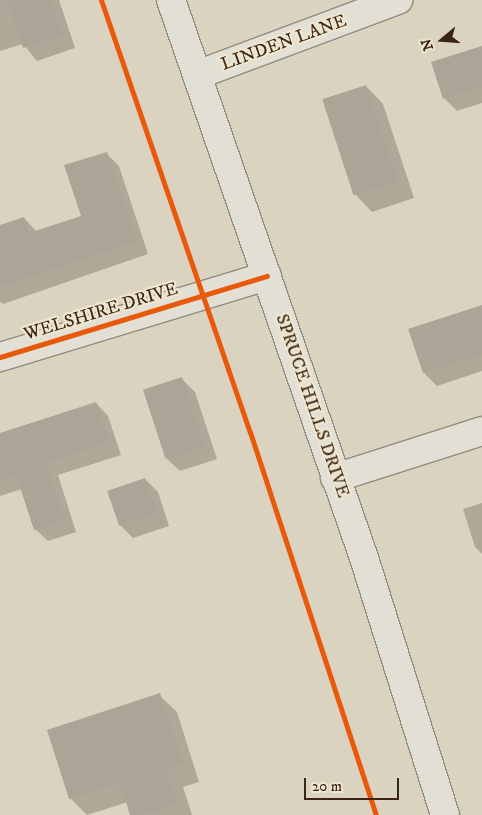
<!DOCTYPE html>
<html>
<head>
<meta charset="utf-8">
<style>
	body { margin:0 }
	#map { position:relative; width:482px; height:815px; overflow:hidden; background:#dad3bf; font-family:"IM FELL DW Pica",serif }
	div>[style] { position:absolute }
	.shadow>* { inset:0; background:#0003 }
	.building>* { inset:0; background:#aba597; transform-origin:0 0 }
	.roads { filter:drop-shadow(1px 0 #928c7f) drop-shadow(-1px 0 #928c7f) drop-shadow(0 1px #928c7f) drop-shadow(0 -1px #928c7f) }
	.minor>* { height:28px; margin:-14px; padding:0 14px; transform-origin:14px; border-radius:14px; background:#e2dfd4 }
	.secondary>* { height:28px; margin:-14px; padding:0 14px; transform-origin:14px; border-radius:14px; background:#e2dfd4 }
	.cycleway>* { height:5px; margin:-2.5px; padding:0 2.5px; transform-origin:2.5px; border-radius:2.5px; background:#e8590c }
	span { translate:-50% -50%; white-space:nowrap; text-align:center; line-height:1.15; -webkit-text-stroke:4.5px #eee6ce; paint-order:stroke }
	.street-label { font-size:18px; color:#3a2415 }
	.north { position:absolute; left:417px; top:15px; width:50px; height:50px; -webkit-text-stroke:4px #eee6ce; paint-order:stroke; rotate:252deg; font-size:14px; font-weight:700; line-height:20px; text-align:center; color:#3a2415 }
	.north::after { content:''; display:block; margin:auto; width:18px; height:22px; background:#3a2415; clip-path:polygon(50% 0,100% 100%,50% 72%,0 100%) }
	.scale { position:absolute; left:304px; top:778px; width:95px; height:22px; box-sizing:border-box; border:2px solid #3a2415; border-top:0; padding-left:6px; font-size:15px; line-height:18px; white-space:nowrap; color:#3a2415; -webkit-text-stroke:4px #eee6ce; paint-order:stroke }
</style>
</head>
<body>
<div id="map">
	<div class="shadow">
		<i style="clip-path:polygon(0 0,59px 0,75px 48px,37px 61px,23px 44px,0 51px)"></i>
		<i style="clip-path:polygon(482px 47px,482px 103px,457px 111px,444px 98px)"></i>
		<i style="clip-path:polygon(366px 86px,383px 104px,414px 198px,372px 212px,355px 194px)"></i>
		<i style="clip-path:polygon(106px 153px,119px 166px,148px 254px,3px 304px,0 302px,0 226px,24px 218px,37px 232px,83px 217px)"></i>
		<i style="clip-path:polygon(482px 306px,482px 371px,437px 386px,424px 373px)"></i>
		<i style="clip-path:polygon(182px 379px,195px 392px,217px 459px,180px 471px,166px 458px)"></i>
		<i style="clip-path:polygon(96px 403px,108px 416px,121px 455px,58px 475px,76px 532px,48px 541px,35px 529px,22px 489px,0 496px,0 434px)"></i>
		<i style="clip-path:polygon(145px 479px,158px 492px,169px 526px,133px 538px,120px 525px)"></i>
		<i style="clip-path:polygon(482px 503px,482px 554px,475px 547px,463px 509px)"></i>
		<i style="clip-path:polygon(159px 695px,177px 712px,199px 782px,183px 787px,192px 815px,132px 815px,128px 802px,87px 815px,70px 798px)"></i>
	</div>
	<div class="building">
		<i style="clip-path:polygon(7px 0,51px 0,62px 35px,23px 48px)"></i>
		<i style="clip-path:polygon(482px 46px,482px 86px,443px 99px,431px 62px)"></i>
		<i style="left:366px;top:85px;width:101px;height:46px;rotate:72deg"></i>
		<i style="clip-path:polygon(107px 152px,136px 241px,0 287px,0 225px,24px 217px,29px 233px,81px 216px,64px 165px)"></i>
		<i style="clip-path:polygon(482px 305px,482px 354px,423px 373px,408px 329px)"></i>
		<i style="left:182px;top:377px;width:73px;height:41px;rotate:72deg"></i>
		<i style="clip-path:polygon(96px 402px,109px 442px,46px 463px,64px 520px,34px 530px,16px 475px,0 480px,0 433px)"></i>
		<i style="left:145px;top:478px;width:37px;height:40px;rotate:71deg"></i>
		<i style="clip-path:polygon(160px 693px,183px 764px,166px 769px,177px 804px,142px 815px,130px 815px,120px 782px,69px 799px,47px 730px)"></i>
	</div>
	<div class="roads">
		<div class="minor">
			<i style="left:197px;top:75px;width:215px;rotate:-20.5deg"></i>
			<i style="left:0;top:357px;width:279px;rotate:-16.9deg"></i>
			<i style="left:335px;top:478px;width:154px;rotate:-17.7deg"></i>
		</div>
		<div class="secondary">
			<i style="left:171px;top:0;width:590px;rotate:70.92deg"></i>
			<i style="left:364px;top:558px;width:269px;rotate:72.5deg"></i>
		</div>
	</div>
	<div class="cycleway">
		<i style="left:101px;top:0;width:457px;rotate:71deg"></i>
		<i style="left:250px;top:432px;width:403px;rotate:71.8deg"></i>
		<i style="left:0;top:357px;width:279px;rotate:-16.9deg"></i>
	</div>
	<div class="street-label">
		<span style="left:284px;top:43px;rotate:-20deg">LINDEN LANE</span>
		<span style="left:101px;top:312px;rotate:-17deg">WELSHIRE DRIVE</span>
		<span style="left:312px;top:406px;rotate:71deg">SPRUCE HILLS DRIVE</span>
	</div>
	<div class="north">N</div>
	<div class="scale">20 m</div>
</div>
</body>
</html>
